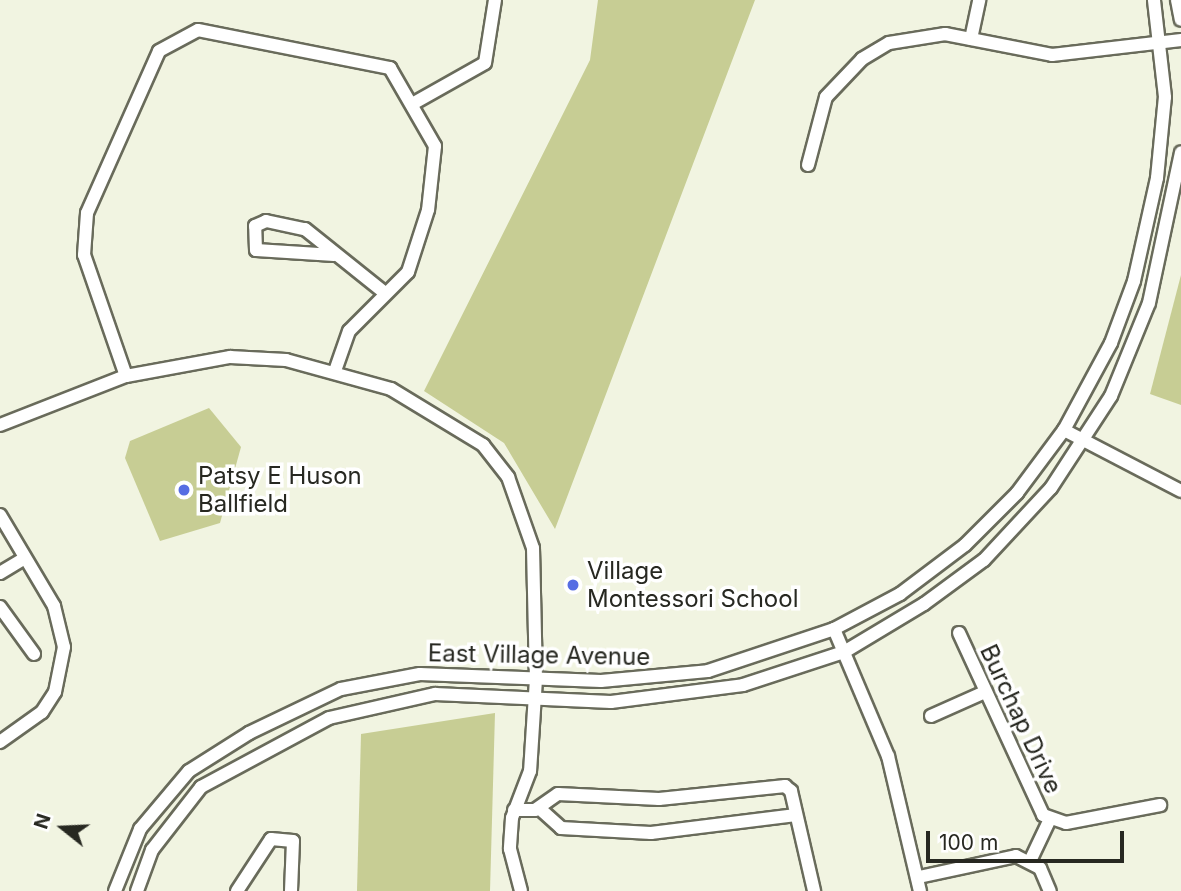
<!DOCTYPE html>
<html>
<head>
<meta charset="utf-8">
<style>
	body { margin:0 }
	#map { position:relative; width:1181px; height:891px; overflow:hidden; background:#f1f4e1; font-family:Inter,sans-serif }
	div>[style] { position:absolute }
	.green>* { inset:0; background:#c7cd94 }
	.roads { filter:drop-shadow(2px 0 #696b5b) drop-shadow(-2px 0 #696b5b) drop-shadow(0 2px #696b5b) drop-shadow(0 -2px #696b5b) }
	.minor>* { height:12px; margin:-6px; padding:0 6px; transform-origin:6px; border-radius:6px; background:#fff }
	.dots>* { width:19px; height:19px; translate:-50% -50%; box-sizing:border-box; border:4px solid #fff; border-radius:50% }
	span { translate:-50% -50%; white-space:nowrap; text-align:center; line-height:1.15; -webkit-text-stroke:7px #fff; paint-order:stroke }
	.poi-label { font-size:24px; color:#272821 }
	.left { translate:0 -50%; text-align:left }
	.street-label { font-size:24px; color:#272821 }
	.north { position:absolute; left:28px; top:793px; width:70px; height:70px; -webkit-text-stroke:5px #fff; paint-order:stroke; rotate:288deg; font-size:19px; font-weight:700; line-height:28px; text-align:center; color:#272821 }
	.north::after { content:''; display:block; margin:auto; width:24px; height:32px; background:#272821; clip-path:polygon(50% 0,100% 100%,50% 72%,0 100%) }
	.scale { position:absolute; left:926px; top:831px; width:198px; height:32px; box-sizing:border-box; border:4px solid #272821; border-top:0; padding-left:9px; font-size:21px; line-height:24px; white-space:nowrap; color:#272821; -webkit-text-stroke:5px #fff; paint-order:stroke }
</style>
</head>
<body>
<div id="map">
	<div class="green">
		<i style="clip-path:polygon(598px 0,755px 0,555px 529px,504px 443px,424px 391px,590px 60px)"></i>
		<i style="clip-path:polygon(1181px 275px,1181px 405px,1150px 394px)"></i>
		<i style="clip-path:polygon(209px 408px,241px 447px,220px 523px,160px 541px,125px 458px,130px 441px)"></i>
		<i style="clip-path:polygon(495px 713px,490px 891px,357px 891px,361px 734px)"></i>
	</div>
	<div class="roads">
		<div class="minor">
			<i style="left:1177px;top:0;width:20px;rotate:79deg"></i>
			<i style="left:971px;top:39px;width:40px;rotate:-78deg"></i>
			<i style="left:414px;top:103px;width:81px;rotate:-29.4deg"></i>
			<i style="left:485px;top:63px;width:64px;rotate:-81deg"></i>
			<i style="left:808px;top:165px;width:70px;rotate:-75.2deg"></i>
			<i style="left:826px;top:97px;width:52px;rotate:-46.5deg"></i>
			<i style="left:862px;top:59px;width:31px;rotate:-31deg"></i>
			<i style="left:889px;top:43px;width:57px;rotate:-9.1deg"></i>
			<i style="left:945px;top:34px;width:109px;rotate:11.1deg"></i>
			<i style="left:1052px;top:55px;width:130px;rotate:-6.6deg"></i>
			<i style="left:334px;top:255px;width:78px;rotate:-176.3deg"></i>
			<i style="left:256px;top:250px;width:24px;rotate:-92deg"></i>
			<i style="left:255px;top:226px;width:12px;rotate:-24deg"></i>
			<i style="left:266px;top:221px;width:40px;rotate:12deg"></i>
			<i style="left:305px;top:229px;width:102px;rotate:38.7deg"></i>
			<i style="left:126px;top:376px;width:128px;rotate:-109.1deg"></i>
			<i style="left:84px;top:255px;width:42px;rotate:-85.9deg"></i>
			<i style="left:87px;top:213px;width:177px;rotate:-66deg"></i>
			<i style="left:159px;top:51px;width:44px;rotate:-28.3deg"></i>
			<i style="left:198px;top:30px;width:196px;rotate:11.2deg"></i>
			<i style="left:390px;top:68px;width:90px;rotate:60deg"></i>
			<i style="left:435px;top:146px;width:64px;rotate:96.2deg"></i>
			<i style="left:428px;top:210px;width:65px;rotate:107.9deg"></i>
			<i style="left:408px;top:272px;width:83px;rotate:135deg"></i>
			<i style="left:349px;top:331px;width:42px;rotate:109.3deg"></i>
			<i style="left:0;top:425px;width:135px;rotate:-21.3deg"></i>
			<i style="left:126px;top:376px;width:106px;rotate:-10.4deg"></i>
			<i style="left:230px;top:357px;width:56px;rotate:3.1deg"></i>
			<i style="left:286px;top:360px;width:109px;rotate:15.4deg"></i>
			<i style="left:391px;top:389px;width:108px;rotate:31.3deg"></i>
			<i style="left:483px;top:445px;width:41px;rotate:52deg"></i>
			<i style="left:508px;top:477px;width:75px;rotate:70.6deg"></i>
			<i style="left:533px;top:548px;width:131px;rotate:88.7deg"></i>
			<i style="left:536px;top:679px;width:92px;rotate:93.7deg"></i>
			<i style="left:530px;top:771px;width:50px;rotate:111deg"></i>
			<i style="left:512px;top:818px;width:31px;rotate:94deg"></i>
			<i style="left:510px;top:849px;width:43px;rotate:75.3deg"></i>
			<i style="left:1064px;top:430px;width:132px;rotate:27.5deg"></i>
			<i style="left:0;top:515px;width:106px;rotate:59.3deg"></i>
			<i style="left:54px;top:606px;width:42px;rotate:76.3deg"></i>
			<i style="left:64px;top:647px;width:46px;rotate:101.3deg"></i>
			<i style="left:55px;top:692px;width:24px;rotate:123deg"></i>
			<i style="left:42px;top:712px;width:52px;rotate:144.5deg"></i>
			<i style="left:0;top:573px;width:26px;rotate:-31deg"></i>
			<i style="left:0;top:607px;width:58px;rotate:54.1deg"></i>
			<i style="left:834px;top:629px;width:138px;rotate:67deg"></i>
			<i style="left:888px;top:756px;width:139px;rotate:76.7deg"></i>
			<i style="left:959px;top:633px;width:200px;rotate:65.2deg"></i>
			<i style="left:1043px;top:815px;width:24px;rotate:19deg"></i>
			<i style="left:1066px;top:823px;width:96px;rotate:-10.8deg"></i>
			<i style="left:931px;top:716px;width:59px;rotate:-24deg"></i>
			<i style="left:539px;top:808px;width:30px;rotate:42deg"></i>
			<i style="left:561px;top:828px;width:90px;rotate:3.2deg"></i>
			<i style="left:651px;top:833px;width:146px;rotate:-7.1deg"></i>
			<i style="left:514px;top:810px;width:21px"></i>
			<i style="left:535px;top:810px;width:28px;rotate:-35deg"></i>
			<i style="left:558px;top:794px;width:101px;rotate:2.8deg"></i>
			<i style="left:659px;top:799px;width:127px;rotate:-5.9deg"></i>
			<i style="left:785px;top:786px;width:8px;rotate:40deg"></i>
			<i style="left:791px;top:791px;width:103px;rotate:77deg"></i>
			<i style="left:1031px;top:859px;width:44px;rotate:-64.6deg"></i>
			<i style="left:919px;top:877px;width:99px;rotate:-12.2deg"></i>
			<i style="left:1016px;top:856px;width:27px;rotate:27deg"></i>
			<i style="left:1040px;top:868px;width:25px;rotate:67deg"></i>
			<i style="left:115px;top:891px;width:67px;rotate:-68deg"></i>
			<i style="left:140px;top:829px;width:76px;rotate:-49.8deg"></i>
			<i style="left:189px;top:771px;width:71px;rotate:-32.3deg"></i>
			<i style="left:249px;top:733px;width:102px;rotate:-25.6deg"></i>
			<i style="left:341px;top:689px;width:80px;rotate:-10.8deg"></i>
			<i style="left:420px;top:674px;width:181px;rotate:2.2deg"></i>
			<i style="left:601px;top:681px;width:107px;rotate:-5.3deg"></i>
			<i style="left:708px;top:671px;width:133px;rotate:-18.4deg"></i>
			<i style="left:834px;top:629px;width:75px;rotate:-27.9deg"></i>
			<i style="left:900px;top:594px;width:81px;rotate:-37deg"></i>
			<i style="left:965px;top:545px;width:74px;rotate:-45deg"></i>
			<i style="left:1017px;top:493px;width:79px;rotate:-53.3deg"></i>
			<i style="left:1064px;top:430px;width:99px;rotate:-61.6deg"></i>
			<i style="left:1111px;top:343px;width:66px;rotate:-69.6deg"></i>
			<i style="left:1134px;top:281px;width:106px;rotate:-77.4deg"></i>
			<i style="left:1157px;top:178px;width:81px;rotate:-84.4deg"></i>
			<i style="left:1165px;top:97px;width:98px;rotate:-96.5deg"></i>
			<i style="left:137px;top:891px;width:44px;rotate:-69.9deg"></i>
			<i style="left:152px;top:850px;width:80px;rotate:-52.1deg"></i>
			<i style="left:201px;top:787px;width:145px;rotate:-28.3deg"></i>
			<i style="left:329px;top:718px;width:109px;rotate:-12.8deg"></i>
			<i style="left:435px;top:694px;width:176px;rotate:2.6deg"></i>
			<i style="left:611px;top:702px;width:133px;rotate:-7.3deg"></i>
			<i style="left:743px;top:685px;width:106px;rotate:-18.1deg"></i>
			<i style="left:844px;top:652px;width:93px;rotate:-31deg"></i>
			<i style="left:924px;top:604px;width:74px;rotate:-36.3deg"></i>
			<i style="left:984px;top:560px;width:98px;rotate:-47.1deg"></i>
			<i style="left:1051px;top:488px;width:110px;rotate:-56.9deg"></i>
			<i style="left:1111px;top:396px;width:100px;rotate:-67.8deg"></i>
			<i style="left:1149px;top:303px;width:154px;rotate:-78deg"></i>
			<i style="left:237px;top:891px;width:62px;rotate:-56.8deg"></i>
			<i style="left:271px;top:839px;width:22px;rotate:5deg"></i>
			<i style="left:293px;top:841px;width:50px;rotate:92.3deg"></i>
		</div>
	</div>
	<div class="dots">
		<i style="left:184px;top:490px;background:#566de3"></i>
		<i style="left:573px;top:585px;background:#566de3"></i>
	</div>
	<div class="poi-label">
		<span class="left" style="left:198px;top:490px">Patsy E Huson<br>Ballfield</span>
		<span class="left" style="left:587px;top:585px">Village<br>Montessori School</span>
	</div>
	<div class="street-label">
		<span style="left:539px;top:655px;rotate:1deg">East Village Avenue</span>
		<span style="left:1021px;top:719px;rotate:65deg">Burchap Drive</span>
	</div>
	<div class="north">N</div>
	<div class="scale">100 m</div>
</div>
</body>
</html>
